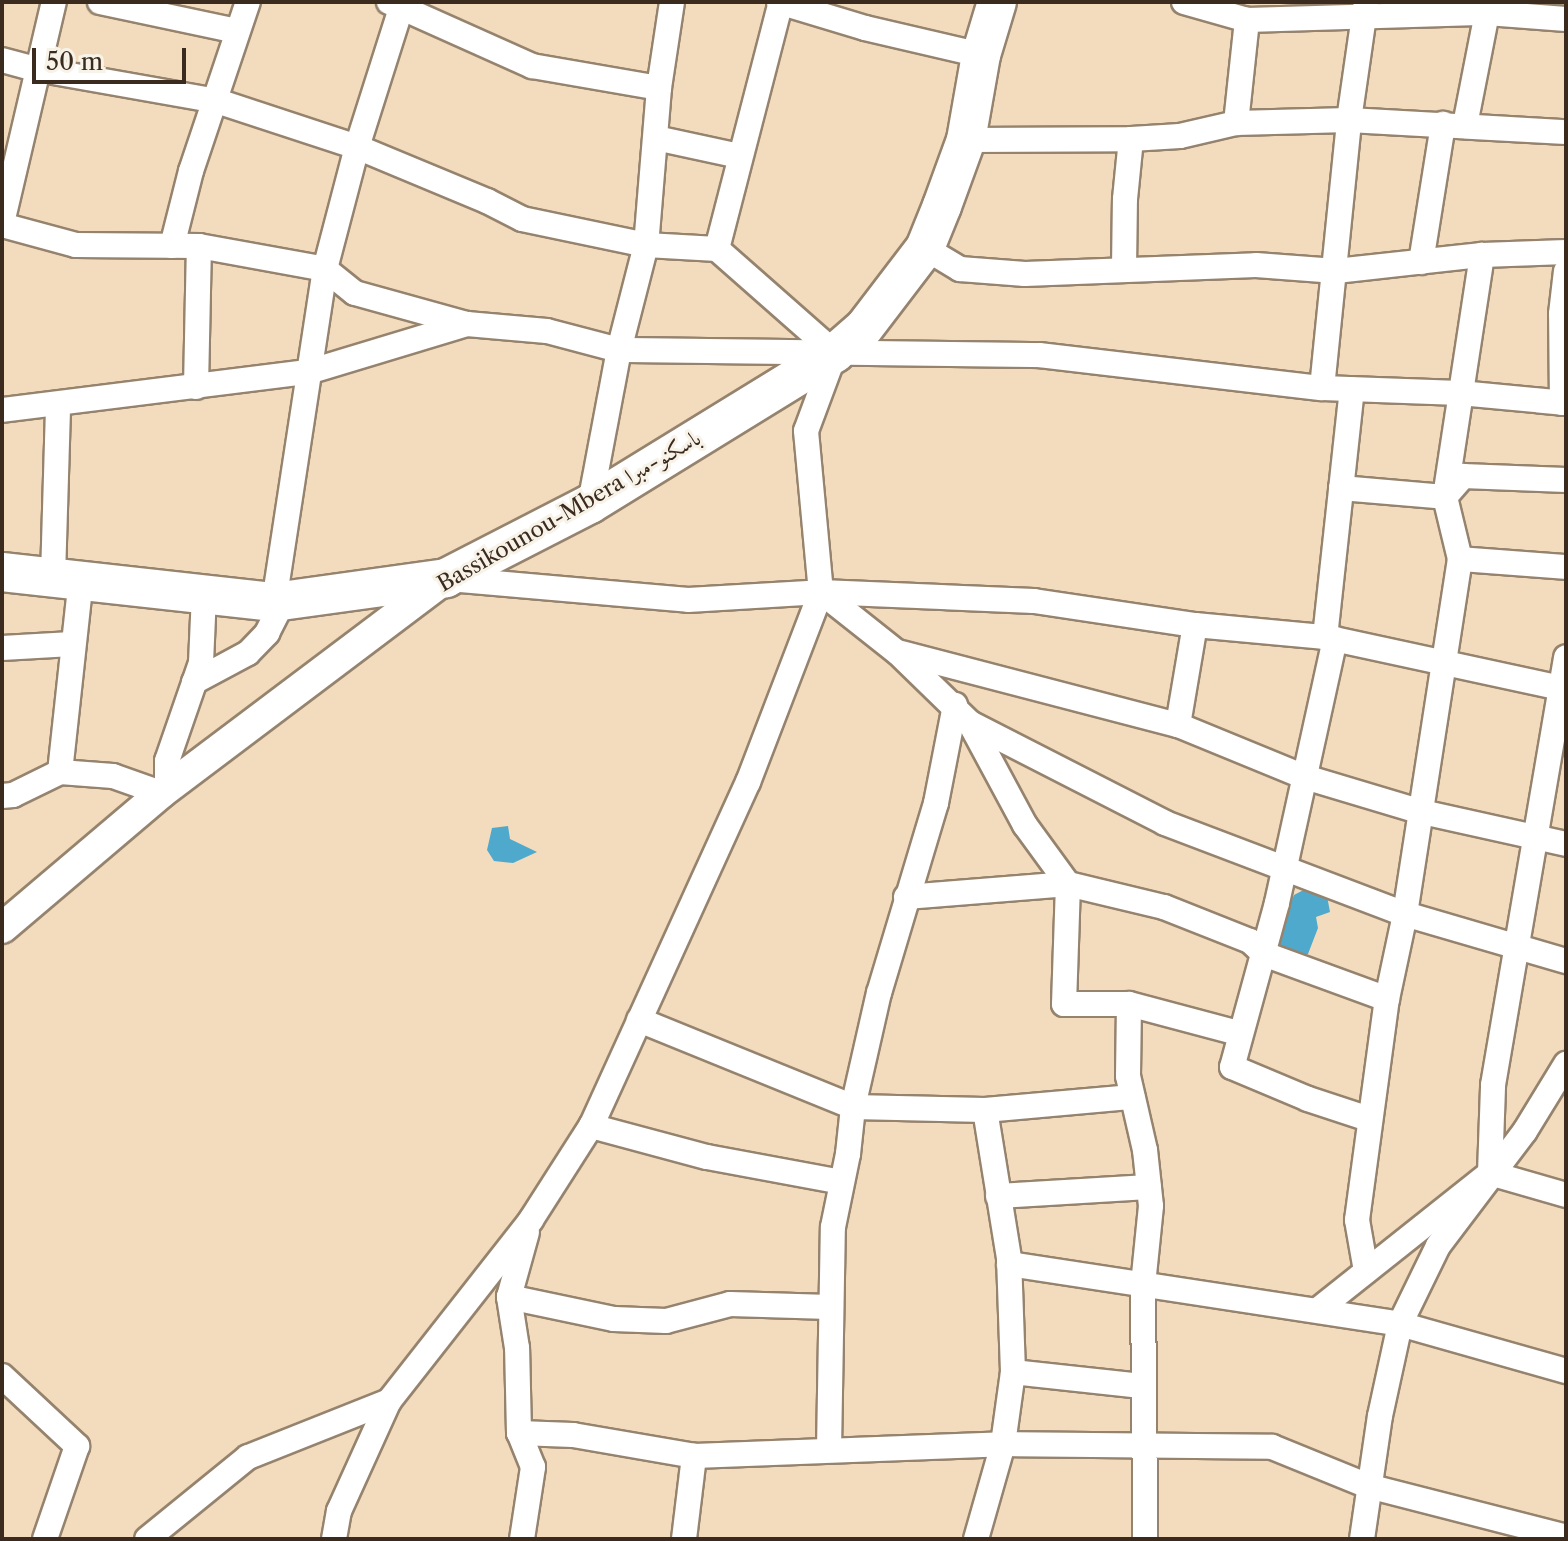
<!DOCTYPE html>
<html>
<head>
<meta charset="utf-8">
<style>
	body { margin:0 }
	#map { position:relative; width:1568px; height:1541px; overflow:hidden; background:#f2dcbd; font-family:"Libre Caslon Text",Amiri,serif }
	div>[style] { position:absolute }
	.water>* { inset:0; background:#4ea9cc }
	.roads { filter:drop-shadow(2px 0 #96836e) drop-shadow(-2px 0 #96836e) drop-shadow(0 2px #96836e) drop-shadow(0 -2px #96836e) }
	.minor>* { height:24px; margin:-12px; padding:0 12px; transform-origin:12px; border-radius:12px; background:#fff }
	.tertiary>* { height:30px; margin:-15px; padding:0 15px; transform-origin:15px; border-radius:15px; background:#fff }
	.primary>* { height:38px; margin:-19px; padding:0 19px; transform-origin:19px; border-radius:19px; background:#fff }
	span { translate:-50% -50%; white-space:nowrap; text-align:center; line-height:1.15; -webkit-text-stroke:6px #f7f3e8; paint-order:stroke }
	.street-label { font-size:22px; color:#3b2a1e }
	.frame { position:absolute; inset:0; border:4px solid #3b2a1e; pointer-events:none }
	.scale { position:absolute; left:32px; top:48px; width:154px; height:36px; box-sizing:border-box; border:4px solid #3b2a1e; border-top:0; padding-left:10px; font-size:24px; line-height:28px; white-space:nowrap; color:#3b2a1e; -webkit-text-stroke:6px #f7f3e8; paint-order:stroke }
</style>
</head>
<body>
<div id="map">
	<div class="water">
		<i style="clip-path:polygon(508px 826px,510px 839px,537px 852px,513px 863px,494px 861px,487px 850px,492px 828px)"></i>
		<i style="clip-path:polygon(1315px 884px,1327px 896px,1330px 912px,1316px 917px,1318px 928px,1308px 954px,1280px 956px,1271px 946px,1294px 895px)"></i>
	</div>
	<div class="roads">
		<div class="minor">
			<i style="left:100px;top:2px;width:140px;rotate:12deg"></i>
			<i style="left:389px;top:2px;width:157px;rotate:24.1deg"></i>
			<i style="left:532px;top:66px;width:129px;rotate:9.8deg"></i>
			<i style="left:672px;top:2px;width:87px;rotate:98.6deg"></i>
			<i style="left:659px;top:88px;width:158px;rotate:94.7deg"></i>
			<i style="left:646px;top:245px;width:108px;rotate:104.4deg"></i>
			<i style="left:619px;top:350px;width:420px;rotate:0.7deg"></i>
			<i style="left:1039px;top:355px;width:285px;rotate:6.7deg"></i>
			<i style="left:1322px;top:388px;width:138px;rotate:2.1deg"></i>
			<i style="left:1460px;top:393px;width:106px;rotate:5.4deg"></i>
			<i style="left:779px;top:2px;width:90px;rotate:16.8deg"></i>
			<i style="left:865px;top:28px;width:119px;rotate:13.1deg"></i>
			<i style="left:1184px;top:2px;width:66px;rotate:15.9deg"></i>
			<i style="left:1247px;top:20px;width:240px;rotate:-1.7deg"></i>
			<i style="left:1487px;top:13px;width:79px;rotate:4.3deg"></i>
			<i style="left:2px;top:60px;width:35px;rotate:15deg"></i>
			<i style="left:36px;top:69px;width:184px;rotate:10deg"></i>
			<i style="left:217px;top:101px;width:147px;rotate:18.2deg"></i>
			<i style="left:357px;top:147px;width:141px;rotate:22.6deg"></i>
			<i style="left:487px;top:201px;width:39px;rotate:27deg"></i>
			<i style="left:522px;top:219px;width:127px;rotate:11.8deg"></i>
			<i style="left:646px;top:245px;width:71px;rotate:3.2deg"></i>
			<i style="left:717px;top:249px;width:157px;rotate:41.4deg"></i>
			<i style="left:835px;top:353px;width:83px;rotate:110.4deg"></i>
			<i style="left:806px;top:431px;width:162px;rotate:84.7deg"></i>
			<i style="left:821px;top:592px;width:204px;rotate:111deg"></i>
			<i style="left:748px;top:782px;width:378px;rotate:114.5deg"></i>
			<i style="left:591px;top:1126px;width:112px;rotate:122.6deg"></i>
			<i style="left:531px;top:1220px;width:230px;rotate:128.1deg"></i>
			<i style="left:389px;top:1401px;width:152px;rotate:158.3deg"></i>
			<i style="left:248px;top:1457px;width:130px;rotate:140.9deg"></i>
			<i style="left:1236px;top:123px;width:104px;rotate:-83.9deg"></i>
			<i style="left:1465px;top:125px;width:114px;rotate:-78.9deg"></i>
			<i style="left:656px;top:138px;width:85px;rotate:12.2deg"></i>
			<i style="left:966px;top:140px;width:165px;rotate:-0.3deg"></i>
			<i style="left:1131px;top:139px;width:49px;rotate:-3.5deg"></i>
			<i style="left:1180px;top:136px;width:57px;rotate:-13.1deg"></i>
			<i style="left:1236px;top:123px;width:113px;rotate:-1.5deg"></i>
			<i style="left:1349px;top:120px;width:217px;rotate:3.2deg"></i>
			<i style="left:2px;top:223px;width:227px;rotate:-76.8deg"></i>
			<i style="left:2px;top:225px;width:77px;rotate:15.1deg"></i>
			<i style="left:76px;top:245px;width:123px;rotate:0.5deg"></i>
			<i style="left:199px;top:246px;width:128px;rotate:10.3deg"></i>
			<i style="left:325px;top:269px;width:38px;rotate:39deg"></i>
			<i style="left:355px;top:293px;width:116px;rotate:15.5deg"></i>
			<i style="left:467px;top:324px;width:80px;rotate:5deg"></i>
			<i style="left:547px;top:331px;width:74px;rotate:14.8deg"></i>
			<i style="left:619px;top:350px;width:157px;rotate:100.7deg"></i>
			<i style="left:172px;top:246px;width:77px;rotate:-75.8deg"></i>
			<i style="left:191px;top:171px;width:178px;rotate:-71.4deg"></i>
			<i style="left:925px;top:248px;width:41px;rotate:31deg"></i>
			<i style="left:960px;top:269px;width:65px;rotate:4.4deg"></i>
			<i style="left:1025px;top:274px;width:231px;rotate:-2.2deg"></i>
			<i style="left:1256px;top:265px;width:80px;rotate:4.3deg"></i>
			<i style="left:1336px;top:271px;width:147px;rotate:-6.3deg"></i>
			<i style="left:1482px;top:255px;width:84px;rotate:-2deg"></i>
			<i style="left:717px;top:249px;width:255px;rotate:-75.5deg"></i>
			<i style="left:1421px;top:262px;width:140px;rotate:-80.9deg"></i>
			<i style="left:1124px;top:268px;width:69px;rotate:-89.2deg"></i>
			<i style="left:1125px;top:199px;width:60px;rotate:-84.3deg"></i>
			<i style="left:196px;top:387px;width:141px;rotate:-88.8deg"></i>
			<i style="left:1322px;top:388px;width:269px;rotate:-84.2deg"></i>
			<i style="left:1349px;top:120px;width:119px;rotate:-81.8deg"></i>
			<i style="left:1562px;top:403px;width:89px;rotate:-90.6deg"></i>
			<i style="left:1561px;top:314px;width:43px;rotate:-83.4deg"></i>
			<i style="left:2px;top:410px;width:308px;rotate:-7.1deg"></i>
			<i style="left:308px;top:372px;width:166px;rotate:-16.8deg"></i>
			<i style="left:1341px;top:488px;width:104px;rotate:4.9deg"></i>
			<i style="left:1445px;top:497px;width:28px;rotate:-49deg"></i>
			<i style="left:1463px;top:476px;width:103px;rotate:2.2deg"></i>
			<i style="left:1460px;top:559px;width:106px;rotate:4.3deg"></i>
			<i style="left:53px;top:577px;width:172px;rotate:-88.3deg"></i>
			<i style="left:449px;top:579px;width:240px;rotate:5deg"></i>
			<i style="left:688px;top:600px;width:133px;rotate:-3.4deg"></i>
			<i style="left:821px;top:592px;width:213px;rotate:2.4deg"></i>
			<i style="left:1034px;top:601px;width:163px;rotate:8.5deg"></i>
			<i style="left:1195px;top:625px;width:131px;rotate:5.3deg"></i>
			<i style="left:1325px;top:637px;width:247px;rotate:12.2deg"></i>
			<i style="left:821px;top:592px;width:98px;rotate:38.4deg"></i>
			<i style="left:898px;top:653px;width:100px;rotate:44.2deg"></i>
			<i style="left:970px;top:723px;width:116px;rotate:61.7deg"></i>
			<i style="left:1025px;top:825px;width:73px;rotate:53.9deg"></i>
			<i style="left:1068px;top:884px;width:120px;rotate:91.9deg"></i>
			<i style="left:1064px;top:1004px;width:65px"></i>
			<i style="left:1129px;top:1004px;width:72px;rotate:90.8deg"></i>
			<i style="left:1128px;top:1076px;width:76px;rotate:77.1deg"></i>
			<i style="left:1145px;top:1150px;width:56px;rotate:83.9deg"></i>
			<i style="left:1151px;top:1206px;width:79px;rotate:95.8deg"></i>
			<i style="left:1143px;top:1285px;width:254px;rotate:89.5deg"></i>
			<i style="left:274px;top:602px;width:337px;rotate:-81.3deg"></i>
			<i style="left:325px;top:269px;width:126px;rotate:-75.3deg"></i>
			<i style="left:357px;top:147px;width:152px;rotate:-72.4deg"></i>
			<i style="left:1325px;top:637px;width:249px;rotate:-83.8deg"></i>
			<i style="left:1335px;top:639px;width:270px;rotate:102.4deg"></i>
			<i style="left:1277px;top:903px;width:170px;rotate:105.3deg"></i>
			<i style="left:1232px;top:1067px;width:82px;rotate:22.8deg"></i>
			<i style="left:1308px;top:1099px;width:64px;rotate:18.2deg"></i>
			<i style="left:2px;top:648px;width:70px;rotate:-3.3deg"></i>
			<i style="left:901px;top:653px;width:286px;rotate:14.6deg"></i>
			<i style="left:1178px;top:725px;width:137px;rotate:22.3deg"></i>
			<i style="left:1305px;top:777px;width:122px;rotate:16.7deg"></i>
			<i style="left:1422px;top:812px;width:148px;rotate:12.5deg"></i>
			<i style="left:194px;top:682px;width:61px;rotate:-28.2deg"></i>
			<i style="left:248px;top:653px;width:28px;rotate:-46deg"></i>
			<i style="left:267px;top:633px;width:37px;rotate:-63deg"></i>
			<i style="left:970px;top:723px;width:219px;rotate:27.1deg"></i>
			<i style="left:1165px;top:823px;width:257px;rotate:20.8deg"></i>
			<i style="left:1405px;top:914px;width:168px;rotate:16.3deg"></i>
			<i style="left:1178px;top:725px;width:101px;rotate:-80.4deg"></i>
			<i style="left:60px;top:772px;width:194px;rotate:-83.8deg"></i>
			<i style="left:167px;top:789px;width:28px;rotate:-90deg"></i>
			<i style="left:167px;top:761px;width:104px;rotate:-70.9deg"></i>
			<i style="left:201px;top:663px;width:70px;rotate:-87.5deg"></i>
			<i style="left:2px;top:796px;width:11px;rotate:-5deg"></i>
			<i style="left:13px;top:795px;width:52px;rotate:-26.1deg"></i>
			<i style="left:60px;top:772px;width:53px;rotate:4.3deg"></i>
			<i style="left:113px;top:776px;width:51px;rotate:19.5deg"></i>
			<i style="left:906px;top:897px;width:163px;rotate:-4.6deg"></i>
			<i style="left:1068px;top:884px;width:99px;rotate:13.5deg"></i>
			<i style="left:1164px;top:907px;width:92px;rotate:21.6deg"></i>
			<i style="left:1250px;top:941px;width:19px;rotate:43deg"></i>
			<i style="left:1264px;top:954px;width:131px;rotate:20.1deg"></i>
			<i style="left:1129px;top:1004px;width:113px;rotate:14.9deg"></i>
			<i style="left:639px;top:1020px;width:231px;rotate:22.1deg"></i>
			<i style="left:853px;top:1107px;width:132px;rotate:1.3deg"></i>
			<i style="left:985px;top:1110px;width:148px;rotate:-5.1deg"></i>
			<i style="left:591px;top:1126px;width:120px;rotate:15deg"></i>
			<i style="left:707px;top:1157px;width:137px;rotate:10.5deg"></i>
			<i style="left:1490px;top:1173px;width:79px;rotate:16.1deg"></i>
			<i style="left:998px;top:1196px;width:151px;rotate:-3.4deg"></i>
			<i style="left:1009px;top:1264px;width:396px;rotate:8.7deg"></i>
			<i style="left:1400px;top:1324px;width:173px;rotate:15.8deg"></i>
			<i style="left:1366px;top:1271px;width:52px;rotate:-100deg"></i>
			<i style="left:1357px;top:1220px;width:223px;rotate:-82.3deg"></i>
			<i style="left:1387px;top:999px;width:87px;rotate:-78deg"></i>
			<i style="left:1405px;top:914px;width:359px;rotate:-81.2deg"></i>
			<i style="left:1460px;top:559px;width:64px;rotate:-103.6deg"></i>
			<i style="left:1445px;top:497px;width:245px;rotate:-81.3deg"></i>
			<i style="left:509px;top:1297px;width:107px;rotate:11.8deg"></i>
			<i style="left:614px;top:1319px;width:52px;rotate:2.2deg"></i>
			<i style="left:666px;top:1321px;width:66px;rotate:-14.9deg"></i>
			<i style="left:730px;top:1304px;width:100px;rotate:1.7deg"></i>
			<i style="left:1319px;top:1309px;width:218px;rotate:-38.5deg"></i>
			<i style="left:1490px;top:1173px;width:88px;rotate:-88deg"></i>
			<i style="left:1493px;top:1085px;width:434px;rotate:-80.3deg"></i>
			<i style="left:1013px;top:1372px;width:129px;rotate:6.2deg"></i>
			<i style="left:2px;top:1376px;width:103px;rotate:43deg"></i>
			<i style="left:77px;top:1446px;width:98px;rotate:109deg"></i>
			<i style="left:519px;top:1433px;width:54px;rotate:2.1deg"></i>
			<i style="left:573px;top:1435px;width:123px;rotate:9.8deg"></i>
			<i style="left:694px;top:1456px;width:309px;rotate:-2.2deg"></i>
			<i style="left:1003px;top:1444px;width:269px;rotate:0.6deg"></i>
			<i style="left:1272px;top:1447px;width:104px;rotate:22.1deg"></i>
			<i style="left:1368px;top:1486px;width:204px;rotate:14.4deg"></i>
			<i style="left:829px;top:1449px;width:222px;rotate:-89deg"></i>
			<i style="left:833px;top:1227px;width:75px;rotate:-78.4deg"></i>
			<i style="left:848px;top:1154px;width:47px;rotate:-83.9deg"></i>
			<i style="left:853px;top:1107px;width:117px;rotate:-77.2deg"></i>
			<i style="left:879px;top:993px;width:198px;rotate:-73.3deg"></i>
			<i style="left:936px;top:803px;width:100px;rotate:-79deg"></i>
			<i style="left:334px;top:1539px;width:28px;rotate:-80deg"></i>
			<i style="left:339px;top:1511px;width:121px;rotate:-65.6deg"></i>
			<i style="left:522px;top:1539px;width:73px;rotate:-81.3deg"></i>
			<i style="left:533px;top:1467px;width:37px;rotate:-112deg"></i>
			<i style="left:519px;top:1433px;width:85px;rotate:-91.3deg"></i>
			<i style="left:517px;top:1348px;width:52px;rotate:-98.9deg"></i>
			<i style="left:509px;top:1297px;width:67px;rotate:-74.5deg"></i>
			<i style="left:684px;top:1539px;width:84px;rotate:-83.1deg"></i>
			<i style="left:976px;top:1539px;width:99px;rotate:-74.1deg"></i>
			<i style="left:1003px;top:1444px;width:73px;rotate:-82.1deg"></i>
			<i style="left:1013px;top:1372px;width:114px;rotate:-92deg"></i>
			<i style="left:1009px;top:1258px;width:150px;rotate:-99.2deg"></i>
			<i style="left:1362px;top:1539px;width:124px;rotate:-81.7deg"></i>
			<i style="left:1380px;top:1416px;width:94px;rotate:-77.7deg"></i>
			<i style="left:1400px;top:1324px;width:87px;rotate:-64deg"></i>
			<i style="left:1438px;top:1246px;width:144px;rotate:-52.9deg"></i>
			<i style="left:1525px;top:1131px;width:79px;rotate:-58.5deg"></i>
		</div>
		<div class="tertiary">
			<i style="left:2px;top:928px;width:209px;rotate:-40.3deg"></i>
			<i style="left:161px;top:793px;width:357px;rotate:-37deg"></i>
		</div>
		<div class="primary">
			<i style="left:2px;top:572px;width:274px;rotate:6.3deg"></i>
			<i style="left:274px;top:602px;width:174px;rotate:-7.9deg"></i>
			<i style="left:446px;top:578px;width:162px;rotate:-27.2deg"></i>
			<i style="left:590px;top:504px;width:288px;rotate:-31.6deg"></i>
			<i style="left:835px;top:353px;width:38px;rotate:-41deg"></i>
			<i style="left:864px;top:328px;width:101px;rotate:-52.7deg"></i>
			<i style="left:925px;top:248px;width:45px;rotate:-68deg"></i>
			<i style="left:942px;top:206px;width:70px;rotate:-70deg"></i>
			<i style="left:966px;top:140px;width:86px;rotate:-80deg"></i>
			<i style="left:981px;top:55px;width:55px;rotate:-73.2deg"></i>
		</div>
	</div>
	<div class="street-label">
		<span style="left:569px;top:511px;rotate:-30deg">Bassikounou-Mbera باسكنو-مبرا</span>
	</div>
	<div class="frame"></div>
	<div class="scale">50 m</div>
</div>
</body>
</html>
